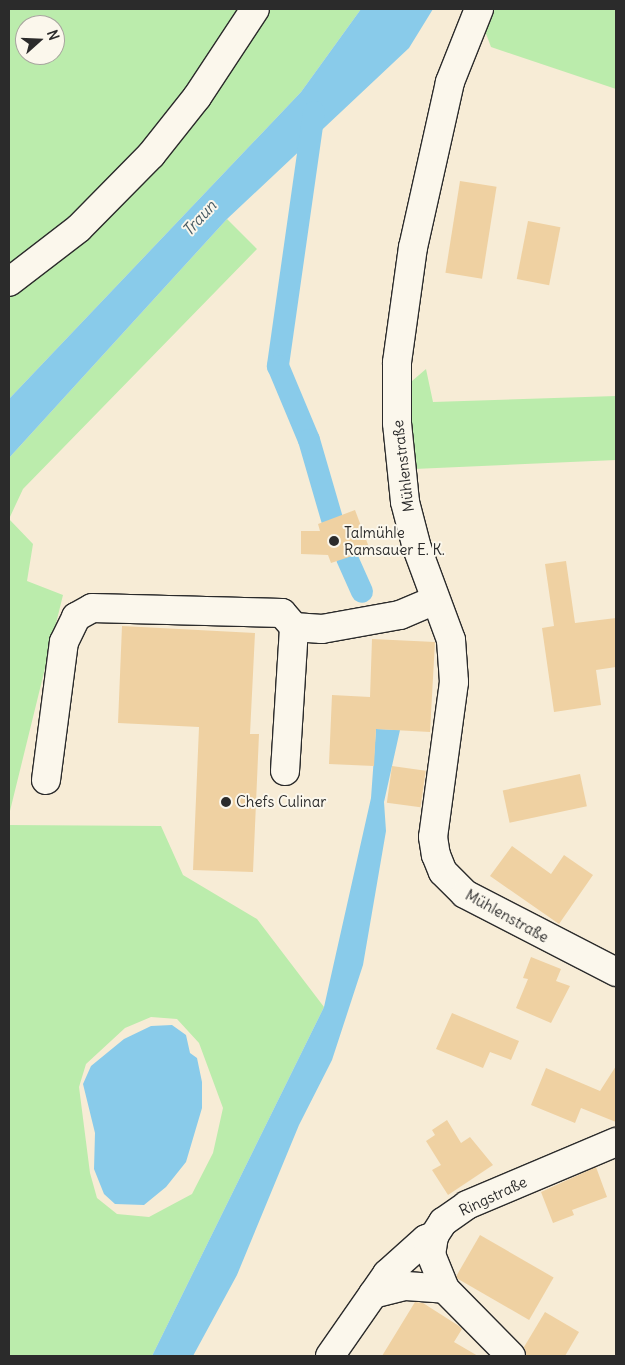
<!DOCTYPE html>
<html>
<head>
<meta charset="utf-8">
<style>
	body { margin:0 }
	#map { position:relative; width:625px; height:1365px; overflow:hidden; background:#f7ecd6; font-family:Delius,sans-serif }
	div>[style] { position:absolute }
	.green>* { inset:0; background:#bbecac }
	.water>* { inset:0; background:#89cbea }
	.canal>* { height:22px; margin:-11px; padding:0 11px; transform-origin:11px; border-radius:11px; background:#89cbea }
	.building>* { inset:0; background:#efd1a2; transform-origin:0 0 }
	.roads { filter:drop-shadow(1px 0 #2b2b2b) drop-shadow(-1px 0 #2b2b2b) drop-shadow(0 1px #2b2b2b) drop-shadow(0 -1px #2b2b2b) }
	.minor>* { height:28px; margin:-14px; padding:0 14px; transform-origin:14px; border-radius:14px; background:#fbf7ec }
	.dots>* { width:14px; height:14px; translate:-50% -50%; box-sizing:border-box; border:2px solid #fbf7ec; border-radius:50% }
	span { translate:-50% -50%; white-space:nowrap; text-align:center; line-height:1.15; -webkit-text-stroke:4px #fbf7ec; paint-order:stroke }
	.street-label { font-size:15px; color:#2b2b2b }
	.poi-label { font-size:15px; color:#2b2b2b }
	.left { translate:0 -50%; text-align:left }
	.water-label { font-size:16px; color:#475b64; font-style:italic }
	.frame { position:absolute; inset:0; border:10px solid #2b2b2b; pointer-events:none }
	.north { position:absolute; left:15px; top:15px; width:50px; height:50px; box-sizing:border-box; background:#fbf7ec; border:1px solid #a8a59f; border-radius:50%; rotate:70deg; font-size:14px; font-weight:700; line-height:20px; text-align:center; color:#2b2b2b }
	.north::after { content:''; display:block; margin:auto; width:18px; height:22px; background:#2b2b2b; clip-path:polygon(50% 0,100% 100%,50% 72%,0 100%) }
</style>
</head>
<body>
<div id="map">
	<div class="green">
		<i style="clip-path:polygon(evenodd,9px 9px,248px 9px,135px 161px,9px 275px,9px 9px,25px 25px,55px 25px,55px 55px,25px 55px,25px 25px)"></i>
		<i style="clip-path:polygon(262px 9px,361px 9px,301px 92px,9px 399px,9px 290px,36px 272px)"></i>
		<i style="clip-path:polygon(489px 9px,616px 9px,616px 89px,491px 47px,482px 23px)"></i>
		<i style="clip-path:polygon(227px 219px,257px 249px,23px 489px,9px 519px,33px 544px,27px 581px,63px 595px,9px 815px,9px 458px)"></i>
		<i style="clip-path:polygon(426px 369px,433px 402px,616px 396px,616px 460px,414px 469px,409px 423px,412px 381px)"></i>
		<i style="clip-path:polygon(evenodd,9px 825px,161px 826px,183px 875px,257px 919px,324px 1007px,152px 1356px,9px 1356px,9px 825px,151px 1017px,177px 1019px,199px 1043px,223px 1108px,213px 1153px,192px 1194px,149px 1217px,117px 1214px,97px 1198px,90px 1173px,79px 1087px,86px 1064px,125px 1028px,151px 1017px)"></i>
	</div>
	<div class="water">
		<i style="clip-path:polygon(361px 9px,433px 9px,409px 48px,227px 219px,9px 458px,9px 399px,301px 92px)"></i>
		<i style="clip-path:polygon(376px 729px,400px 730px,384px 802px,386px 831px,363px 965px,332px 1060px,299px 1125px,237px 1275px,193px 1356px,152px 1356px,324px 1007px,371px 798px)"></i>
		<i style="clip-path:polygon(172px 1025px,186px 1035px,190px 1053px,197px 1058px,202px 1082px,202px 1108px,186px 1162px,166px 1187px,144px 1205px,115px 1204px,104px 1194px,94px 1169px,95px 1133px,83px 1084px,91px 1066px,124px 1039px,151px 1026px)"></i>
	</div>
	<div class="canal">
		<i style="left:314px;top:112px;width:257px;rotate:98.1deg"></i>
		<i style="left:278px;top:366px;width:80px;rotate:67.3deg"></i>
		<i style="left:309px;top:440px;width:82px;rotate:73.8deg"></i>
		<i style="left:347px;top:558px;width:37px;rotate:66deg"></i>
	</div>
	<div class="building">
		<i style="left:460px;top:181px;width:37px;height:93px;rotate:9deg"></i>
		<i style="left:528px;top:221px;width:33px;height:59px;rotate:11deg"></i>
		<i style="clip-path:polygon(355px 510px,370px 550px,331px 563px,328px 555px,301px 554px,301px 531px,320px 531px,318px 524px)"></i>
		<i style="clip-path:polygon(566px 561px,575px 623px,616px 618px,616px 667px,596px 670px,601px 705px,554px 712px,542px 628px,554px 626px,545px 564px)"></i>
		<i style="clip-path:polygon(122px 626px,255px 633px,250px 734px,259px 734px,253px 872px,193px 870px,199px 727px,118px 723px)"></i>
		<i style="clip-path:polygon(372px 639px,435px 642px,430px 732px,376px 729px,374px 766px,329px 764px,332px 695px,370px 697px)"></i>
		<i style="left:392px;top:766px;width:34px;height:37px;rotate:8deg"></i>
		<i style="left:580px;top:774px;width:33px;height:79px;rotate:78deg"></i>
		<i style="clip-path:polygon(512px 846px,551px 874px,564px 855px,593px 875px,559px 924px,490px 876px)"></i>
		<i style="clip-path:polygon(531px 957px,561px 969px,556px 981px,570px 986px,551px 1023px,516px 1008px,528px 979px,523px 978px)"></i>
		<i style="clip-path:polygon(452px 1013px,519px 1041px,511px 1060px,490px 1052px,483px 1068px,436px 1049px)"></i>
		<i style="clip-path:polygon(616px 1066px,616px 1122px,581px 1108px,575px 1123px,531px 1105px,546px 1068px,600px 1091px)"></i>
		<i style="clip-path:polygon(447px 1120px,461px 1143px,470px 1137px,493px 1165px,448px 1195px,432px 1170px,441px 1165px,426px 1141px,435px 1135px,432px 1130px)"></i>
		<i style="clip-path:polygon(596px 1167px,607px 1197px,572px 1210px,574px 1215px,553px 1223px,541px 1192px)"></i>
		<i style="left:480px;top:1235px;width:85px;height:49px;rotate:30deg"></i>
		<i style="clip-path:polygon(415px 1302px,423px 1303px,459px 1326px,462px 1329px,454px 1342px,478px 1356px,382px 1356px)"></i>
		<i style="clip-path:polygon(545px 1312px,579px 1332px,565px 1356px,526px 1356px,524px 1347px)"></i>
	</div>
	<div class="roads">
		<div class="minor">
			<i style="left:479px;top:9px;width:79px;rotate:111.7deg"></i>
			<i style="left:450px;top:82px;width:169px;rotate:102.6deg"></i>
			<i style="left:413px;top:247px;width:117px;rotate:97.9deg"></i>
			<i style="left:397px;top:363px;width:60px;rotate:90deg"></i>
			<i style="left:397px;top:423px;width:79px;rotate:84.2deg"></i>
			<i style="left:405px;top:502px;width:48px;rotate:75.4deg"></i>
			<i style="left:417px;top:548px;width:98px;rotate:69.7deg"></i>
			<i style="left:451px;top:640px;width:42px;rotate:85.9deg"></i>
			<i style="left:454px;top:682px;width:156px;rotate:97.7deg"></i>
			<i style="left:433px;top:837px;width:18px;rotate:81deg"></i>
			<i style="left:436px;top:855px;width:18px;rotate:68deg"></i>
			<i style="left:443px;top:872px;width:31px;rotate:45deg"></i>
			<i style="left:465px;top:894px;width:170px;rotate:27.3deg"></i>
			<i style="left:9px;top:282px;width:88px;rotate:-37.6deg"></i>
			<i style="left:79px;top:228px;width:103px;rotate:-45.4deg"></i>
			<i style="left:151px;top:155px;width:74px;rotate:-51.6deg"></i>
			<i style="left:197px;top:97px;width:105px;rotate:-56.6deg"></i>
			<i style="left:285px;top:771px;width:144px;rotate:-86.4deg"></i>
			<i style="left:294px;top:627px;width:28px;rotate:4deg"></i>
			<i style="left:322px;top:629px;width:79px;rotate:-10.2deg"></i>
			<i style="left:400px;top:615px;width:38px;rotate:-23deg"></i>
			<i style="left:46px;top:780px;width:139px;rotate:-82.6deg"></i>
			<i style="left:64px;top:642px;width:28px;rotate:-64deg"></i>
			<i style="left:76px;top:617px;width:18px;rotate:-29deg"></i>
			<i style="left:92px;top:608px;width:190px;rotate:1.5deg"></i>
			<i style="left:282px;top:613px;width:18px;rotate:49deg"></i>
			<i style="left:373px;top:1294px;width:34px;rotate:-14deg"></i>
			<i style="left:406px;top:1286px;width:39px;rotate:4deg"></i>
			<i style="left:330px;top:1356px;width:100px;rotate:-55.2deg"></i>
			<i style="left:387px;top:1274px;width:52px;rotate:-41.9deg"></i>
			<i style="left:426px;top:1239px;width:9px;rotate:-21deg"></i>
			<i style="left:511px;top:1356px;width:94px;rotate:-134.6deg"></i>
			<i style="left:445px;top:1289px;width:37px;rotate:-112deg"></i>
			<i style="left:431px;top:1255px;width:19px;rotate:-81deg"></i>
			<i style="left:434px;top:1236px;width:17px;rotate:-57deg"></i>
			<i style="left:443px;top:1222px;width:29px;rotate:-35deg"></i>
			<i style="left:467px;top:1205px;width:162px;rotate:-22.9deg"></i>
		</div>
	</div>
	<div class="dots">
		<i style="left:334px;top:541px;background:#2b2b2b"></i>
		<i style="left:226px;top:802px;background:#2b2b2b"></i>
	</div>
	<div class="street-label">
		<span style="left:403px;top:466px;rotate:-97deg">Mühlenstraße</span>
		<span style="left:507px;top:916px;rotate:29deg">Mühlenstraße</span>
		<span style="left:493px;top:1196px;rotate:-25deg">Ringstraße</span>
	</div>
	<div class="poi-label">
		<span class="left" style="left:344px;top:541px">Talmühle<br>Ramsauer E. K.</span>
		<span class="left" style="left:236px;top:802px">Chefs Culinar</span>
	</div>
	<div class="water-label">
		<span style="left:199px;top:218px;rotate:-48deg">Traun</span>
	</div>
	<div class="frame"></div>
	<div class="north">N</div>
</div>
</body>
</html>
